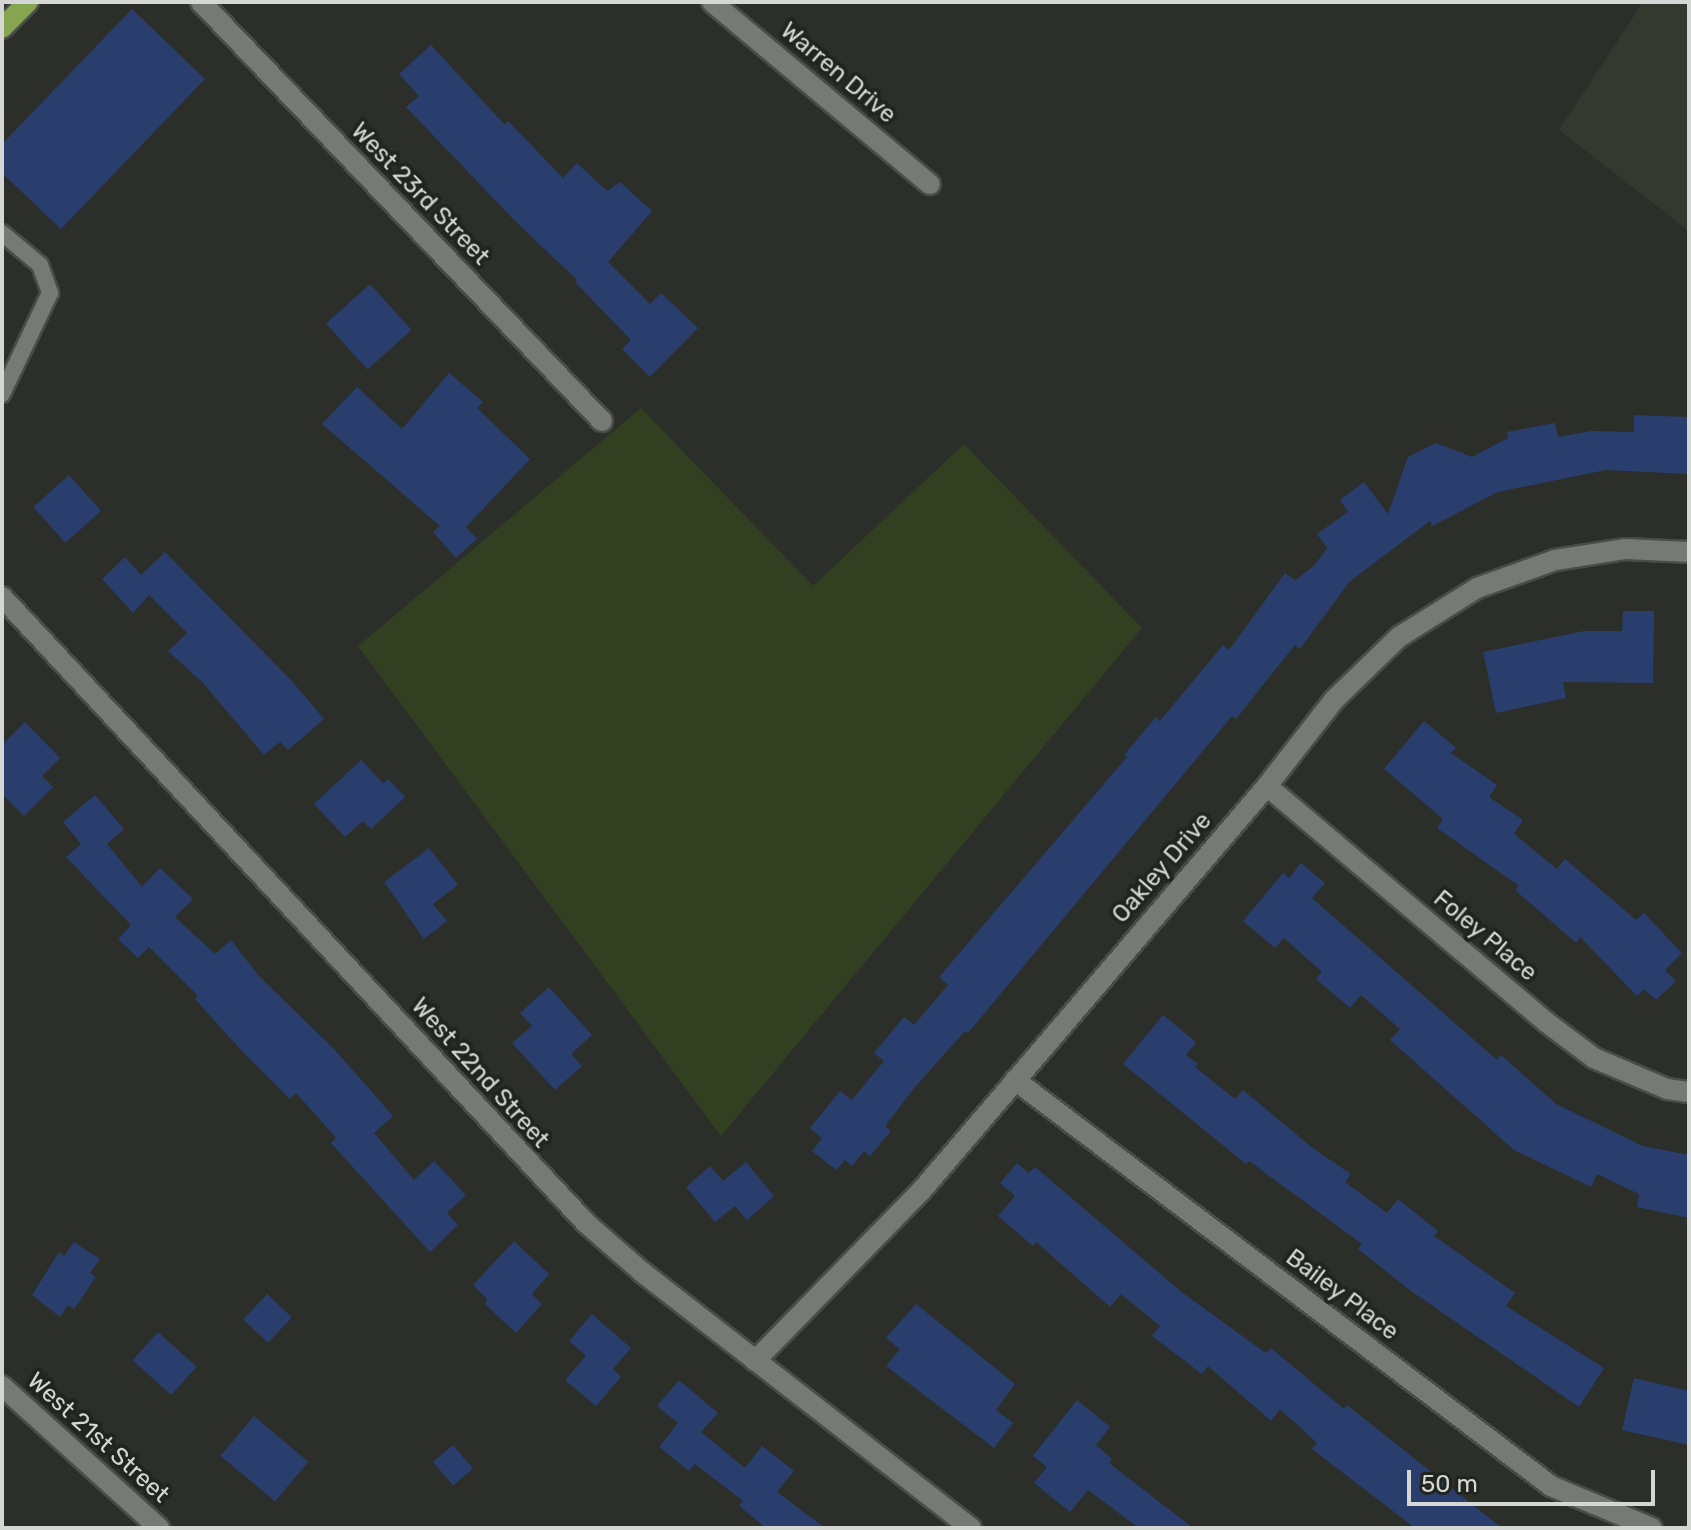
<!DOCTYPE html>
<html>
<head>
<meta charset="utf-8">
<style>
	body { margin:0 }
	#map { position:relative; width:1691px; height:1530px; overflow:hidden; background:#2c2e2a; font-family:Rubik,sans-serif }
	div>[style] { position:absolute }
	.built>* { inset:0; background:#34382f }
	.green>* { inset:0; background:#323f21 }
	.building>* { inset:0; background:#293e6c; transform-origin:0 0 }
	.roads { filter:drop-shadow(2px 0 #4a4c48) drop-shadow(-2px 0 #4a4c48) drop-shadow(0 2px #4a4c48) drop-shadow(0 -2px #4a4c48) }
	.service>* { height:16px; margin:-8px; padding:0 8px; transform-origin:8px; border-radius:8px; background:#777974 }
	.minor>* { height:20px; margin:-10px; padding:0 10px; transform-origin:10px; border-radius:10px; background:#777974 }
	.primary>* { height:20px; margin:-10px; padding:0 10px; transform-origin:10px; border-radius:10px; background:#85a551 }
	span { translate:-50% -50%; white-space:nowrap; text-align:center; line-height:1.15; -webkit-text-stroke:8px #222420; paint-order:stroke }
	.street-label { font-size:24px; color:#d5d7d4 }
	.frame { position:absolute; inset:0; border:4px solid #d5d7d4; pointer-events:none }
	.scale { position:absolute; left:1407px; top:1470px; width:248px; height:36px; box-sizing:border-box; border:4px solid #d5d7d4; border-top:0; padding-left:10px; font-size:24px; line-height:28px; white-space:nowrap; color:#d5d7d4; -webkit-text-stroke:6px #222420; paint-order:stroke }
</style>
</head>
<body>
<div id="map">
	<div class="built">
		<i style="clip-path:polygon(1643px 2px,1689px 2px,1689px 231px,1559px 130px)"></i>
	</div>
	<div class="green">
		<i style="clip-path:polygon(641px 408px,813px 586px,964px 444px,1142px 628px,721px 1136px,358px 646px)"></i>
	</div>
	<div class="building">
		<i style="clip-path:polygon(132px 9px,205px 79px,61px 229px,2px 173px,2px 144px)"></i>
		<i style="clip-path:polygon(431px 45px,505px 125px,508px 121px,563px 178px,577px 163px,607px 191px,620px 182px,652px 211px,608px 262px,650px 304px,661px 293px,698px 328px,650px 377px,622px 349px,631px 340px,575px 282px,577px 280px,513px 219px,406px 107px,419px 96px,399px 74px)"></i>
		<i style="left:370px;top:284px;width:62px;height:59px;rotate:48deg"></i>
		<i style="clip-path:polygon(449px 373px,483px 402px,477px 408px,530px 459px,466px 527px,477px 539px,456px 558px,433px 532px,440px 526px,322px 424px,357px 387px,402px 429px)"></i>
		<i style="clip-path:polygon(1634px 415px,1687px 417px,1689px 474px,1606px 470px,1498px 492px,1432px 526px,1430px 521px,1349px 582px,1300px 649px,1295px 645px,1236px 719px,1232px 716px,968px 1033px,965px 1031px,915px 1087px,885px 1126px,891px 1131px,870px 1156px,864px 1151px,852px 1166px,845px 1160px,836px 1170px,812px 1151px,822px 1138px,810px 1128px,840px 1091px,852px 1100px,884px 1061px,874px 1053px,904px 1017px,914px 1025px,948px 985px,939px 977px,1127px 757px,1124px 755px,1156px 717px,1160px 721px,1223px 645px,1229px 650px,1285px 573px,1295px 580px,1314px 566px,1327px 548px,1317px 534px,1348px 512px,1340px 500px,1364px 482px,1388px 514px,1408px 457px,1436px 443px,1472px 457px,1508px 438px,1507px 432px,1555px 423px,1558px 437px,1591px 431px,1634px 432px)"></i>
		<i style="left:69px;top:475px;width:48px;height:48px;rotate:48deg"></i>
		<i style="clip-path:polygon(165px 552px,291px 680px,324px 719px,288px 750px,280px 742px,264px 755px,202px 682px,168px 651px,187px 633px,149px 595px,133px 613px,102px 579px,125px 557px,141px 575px)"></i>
		<i style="clip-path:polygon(1623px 611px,1654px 611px,1653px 683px,1563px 682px,1566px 698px,1496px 713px,1483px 652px,1584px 631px,1622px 631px)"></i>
		<i style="clip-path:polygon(1424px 721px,1456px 748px,1451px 753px,1497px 785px,1489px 797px,1523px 820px,1514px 834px,1557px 869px,1565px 859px,1636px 920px,1644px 913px,1682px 953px,1665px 970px,1676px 981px,1656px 1000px,1644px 989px,1637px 996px,1580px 937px,1576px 943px,1515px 890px,1519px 886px,1437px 828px,1443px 819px,1384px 769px)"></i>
		<i style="clip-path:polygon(25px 722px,60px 758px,42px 776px,53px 787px,24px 816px,2px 794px,2px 745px)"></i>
		<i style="clip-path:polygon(361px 760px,383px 783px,388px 779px,405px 797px,371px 829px,363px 821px,345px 837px,314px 804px)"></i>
		<i style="clip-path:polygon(95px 795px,124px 829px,107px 844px,142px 887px,160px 868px,193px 899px,175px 917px,215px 954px,231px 940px,259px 976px,335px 1050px,393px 1116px,374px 1133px,414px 1180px,434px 1161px,466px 1195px,447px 1213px,458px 1225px,430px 1252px,331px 1143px,336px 1138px,296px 1093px,290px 1099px,240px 1049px,195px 999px,198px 996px,149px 947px,138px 958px,118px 939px,131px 925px,66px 857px,81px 844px,63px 822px)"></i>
		<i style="clip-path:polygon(429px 848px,458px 885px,433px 904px,447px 921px,424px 939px,384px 882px)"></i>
		<i style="clip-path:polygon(1301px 863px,1325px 883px,1312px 898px,1497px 1060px,1501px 1055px,1556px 1104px,1643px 1146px,1689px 1155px,1689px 1218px,1637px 1207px,1639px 1194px,1597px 1174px,1591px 1187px,1514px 1150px,1390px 1040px,1400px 1029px,1361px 995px,1350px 1008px,1316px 979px,1322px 972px,1284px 938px,1275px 948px,1243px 921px,1283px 873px,1289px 878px)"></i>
		<i style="clip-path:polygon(549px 987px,592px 1035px,571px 1054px,582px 1066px,555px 1090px,512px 1043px,532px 1026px,520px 1013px)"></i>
		<i style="clip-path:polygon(1163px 1015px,1196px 1042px,1186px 1055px,1198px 1064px,1195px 1067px,1235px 1099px,1243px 1090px,1314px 1149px,1351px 1174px,1345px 1182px,1387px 1213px,1398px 1199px,1438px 1231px,1434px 1236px,1515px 1293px,1506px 1306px,1604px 1368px,1579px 1407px,1411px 1291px,1358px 1249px,1362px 1244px,1249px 1161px,1246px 1164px,1123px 1064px)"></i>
		<i style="clip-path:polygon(746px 1162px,774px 1196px,747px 1220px,735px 1206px,715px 1222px,686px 1187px,710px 1166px,723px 1181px)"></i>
		<i style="clip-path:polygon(1017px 1163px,1029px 1173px,1035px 1167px,1184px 1294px,1266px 1353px,1271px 1348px,1344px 1409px,1347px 1405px,1502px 1528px,1415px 1528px,1312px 1449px,1317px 1443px,1280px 1409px,1271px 1421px,1208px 1366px,1202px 1374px,1152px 1336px,1160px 1326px,1121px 1294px,1110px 1307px,1036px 1242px,1033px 1246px,998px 1216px,1015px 1196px,1000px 1183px)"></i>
		<i style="clip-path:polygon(514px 1241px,549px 1274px,532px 1294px,542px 1304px,516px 1333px,485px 1304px,487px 1299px,473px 1285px)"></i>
		<i style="clip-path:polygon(74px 1242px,100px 1259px,90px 1273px,96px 1277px,74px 1309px,68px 1305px,60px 1317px,32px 1295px,59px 1252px,64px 1256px)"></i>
		<i style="left:267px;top:1294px;width:34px;height:35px;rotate:43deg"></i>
		<i style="clip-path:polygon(916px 1304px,1015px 1384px,996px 1410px,1013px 1423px,994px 1448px,886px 1366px,900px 1349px,886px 1338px)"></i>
		<i style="clip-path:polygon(592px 1314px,631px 1348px,613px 1369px,621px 1377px,596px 1406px,565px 1380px,586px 1356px,569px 1341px)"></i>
		<i style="left:158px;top:1332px;width:52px;height:38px;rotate:42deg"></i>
		<i style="clip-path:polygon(1634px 1378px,1689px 1391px,1689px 1445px,1622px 1430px)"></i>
		<i style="clip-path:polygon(679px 1380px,718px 1413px,701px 1432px,745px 1468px,762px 1446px,794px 1471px,777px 1492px,825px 1528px,766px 1528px,739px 1506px,743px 1501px,695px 1464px,689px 1471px,659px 1447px,678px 1423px,657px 1406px)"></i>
		<i style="clip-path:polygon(1077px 1400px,1110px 1427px,1096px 1445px,1112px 1459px,1109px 1463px,1193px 1528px,1139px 1528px,1088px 1490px,1070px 1512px,1034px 1483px,1047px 1467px,1033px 1456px)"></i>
		<i style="left:254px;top:1416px;width:71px;height:52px;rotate:40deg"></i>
		<i style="left:453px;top:1445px;width:31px;height:26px;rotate:50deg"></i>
	</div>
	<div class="roads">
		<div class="service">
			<i style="left:2px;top:233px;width:50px;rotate:40.1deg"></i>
			<i style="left:40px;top:265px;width:30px;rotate:70deg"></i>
			<i style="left:50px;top:293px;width:112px;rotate:115.4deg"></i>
		</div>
		<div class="minor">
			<i style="left:201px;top:2px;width:580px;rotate:46.26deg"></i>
			<i style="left:712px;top:2px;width:284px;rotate:39.9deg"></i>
			<i style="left:2px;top:597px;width:856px;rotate:46.99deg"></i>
			<i style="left:586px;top:1223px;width:74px;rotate:41.2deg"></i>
			<i style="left:642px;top:1272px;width:417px;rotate:37.9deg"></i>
			<i style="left:1267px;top:786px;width:365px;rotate:40.2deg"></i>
			<i style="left:1546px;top:1022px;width:60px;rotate:36.9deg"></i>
			<i style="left:1594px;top:1058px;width:79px;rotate:23deg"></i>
			<i style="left:1667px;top:1089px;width:22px;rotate:8deg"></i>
			<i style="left:1015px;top:1080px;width:672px;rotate:37.14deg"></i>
			<i style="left:1551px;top:1486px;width:109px;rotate:22.6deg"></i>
			<i style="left:755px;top:1361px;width:239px;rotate:-45.7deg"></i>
			<i style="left:922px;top:1190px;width:531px;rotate:-49.5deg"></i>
			<i style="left:1267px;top:786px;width:109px;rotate:-52.1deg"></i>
			<i style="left:1334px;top:700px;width:91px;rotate:-44.1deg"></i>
			<i style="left:1399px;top:637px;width:92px;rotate:-32.1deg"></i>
			<i style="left:1477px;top:588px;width:83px;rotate:-19.7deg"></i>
			<i style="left:1555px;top:560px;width:72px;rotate:-8.8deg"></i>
			<i style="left:1626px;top:549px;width:63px;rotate:2.7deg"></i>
			<i style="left:2px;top:1386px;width:212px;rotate:42.1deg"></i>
		</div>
		<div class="primary">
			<i style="left:2px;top:28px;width:37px;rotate:-45deg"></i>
		</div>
	</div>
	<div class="street-label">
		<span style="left:838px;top:73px;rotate:40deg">Warren Drive</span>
		<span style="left:420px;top:194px;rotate:46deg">West 23rd Street</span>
		<span style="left:1162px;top:868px;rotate:-49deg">Oakley Drive</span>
		<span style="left:1485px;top:936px;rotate:40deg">Foley Place</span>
		<span style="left:480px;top:1073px;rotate:48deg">West 22nd Street</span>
		<span style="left:1342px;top:1295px;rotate:37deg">Bailey Place</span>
		<span style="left:98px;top:1438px;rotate:42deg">West 21st Street</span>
	</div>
	<div class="frame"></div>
	<div class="scale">50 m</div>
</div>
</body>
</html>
